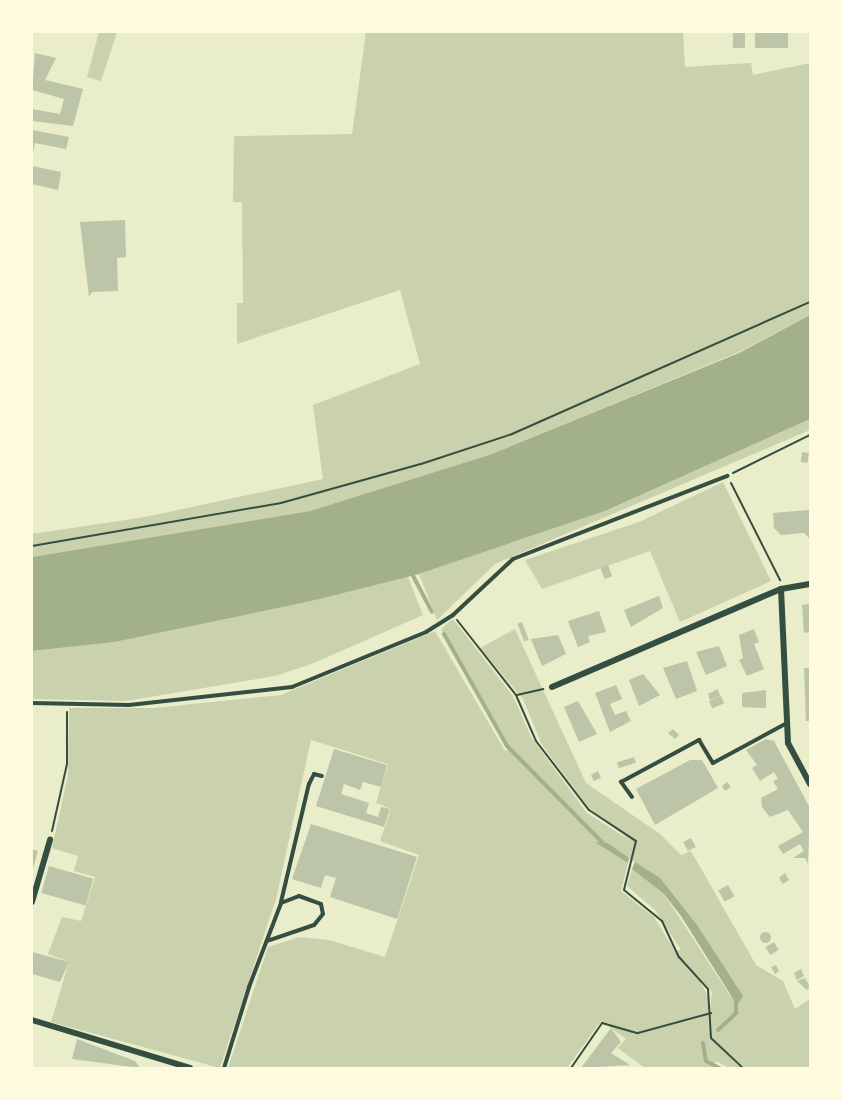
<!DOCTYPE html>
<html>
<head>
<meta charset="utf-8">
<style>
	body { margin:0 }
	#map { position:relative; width:842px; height:1100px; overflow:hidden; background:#e9edc9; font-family:Quicksand,sans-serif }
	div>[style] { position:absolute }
	.green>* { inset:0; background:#cad2ad }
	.water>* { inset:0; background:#a3b18a }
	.stream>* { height:4px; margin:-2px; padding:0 2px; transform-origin:2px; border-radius:2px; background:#a3b18a }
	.building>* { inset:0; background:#bcc5a7; transform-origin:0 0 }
	.round { border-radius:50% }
	.path>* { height:2px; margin:-1px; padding:0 1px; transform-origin:1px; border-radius:1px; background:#344e41 }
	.service>* { height:4px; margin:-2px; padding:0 2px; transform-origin:2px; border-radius:2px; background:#344e41 }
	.minor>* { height:6px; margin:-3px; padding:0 3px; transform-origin:3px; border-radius:3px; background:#344e41 }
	span { translate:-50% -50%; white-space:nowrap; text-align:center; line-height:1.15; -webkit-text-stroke:4.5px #fefae0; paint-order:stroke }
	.frame { position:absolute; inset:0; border:33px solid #fefae0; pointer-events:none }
</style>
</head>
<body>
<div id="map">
	<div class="green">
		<i style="clip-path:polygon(99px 32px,117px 32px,101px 81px,87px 77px)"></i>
		<i style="clip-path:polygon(366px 32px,683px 32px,685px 67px,751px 63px,753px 75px,810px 63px,810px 315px,739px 352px,489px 455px,310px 511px,32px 557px,32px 534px,145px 517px,323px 479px,313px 405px,420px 364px,400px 290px,237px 344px,237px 303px,243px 303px,242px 202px,233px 202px,234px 136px,352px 134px)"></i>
		<i style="clip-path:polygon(810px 419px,810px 430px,495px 564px,437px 620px,419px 574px,605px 511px)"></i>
		<i style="clip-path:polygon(723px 482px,771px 581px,680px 622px,650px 551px,542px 589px,525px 560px,639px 522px)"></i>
		<i style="clip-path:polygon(407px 574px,423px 615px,314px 663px,275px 676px,126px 701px,32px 699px,32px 651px,115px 642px,307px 602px)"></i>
		<i style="clip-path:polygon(evenodd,453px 619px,513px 696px,531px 737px,587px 813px,631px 841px,589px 808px,542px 745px,523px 699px,480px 648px,515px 629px,586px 783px,660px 834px,681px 855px,691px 851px,756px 965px,783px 981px,795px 1009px,810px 999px,810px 1068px,729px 1068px,716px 1061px,712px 1068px,645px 1068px,618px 1048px,626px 1039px,601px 1021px,567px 1068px,228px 1068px,268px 947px,299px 937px,329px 940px,385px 957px,419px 855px,380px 841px,391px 809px,376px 803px,388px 764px,311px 740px,276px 899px,220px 1068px,51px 1022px,69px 962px,48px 954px,62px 917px,81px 921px,95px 877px,74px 871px,78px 856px,52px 848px,68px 775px,69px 708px,154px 708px,281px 695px,435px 631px,505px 751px,511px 749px,441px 629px,453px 619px,596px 842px,608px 843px,641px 867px,697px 925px,719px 962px,731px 997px,664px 894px,632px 869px,627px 886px,655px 910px,681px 950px,675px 951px,654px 917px,621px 891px,628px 863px,596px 842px,453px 619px,700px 981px,712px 992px,708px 1031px,709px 999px,700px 981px)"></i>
	</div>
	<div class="water">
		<i style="clip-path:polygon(810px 315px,810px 419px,605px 511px,419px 574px,307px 602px,115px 642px,32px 651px,32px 557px,310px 511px,489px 455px,739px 353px)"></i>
		<i style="clip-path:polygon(595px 842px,608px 843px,629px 858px,628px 863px)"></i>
		<i style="clip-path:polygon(635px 862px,660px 878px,697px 925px,743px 996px,737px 1005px,681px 916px,664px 894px,632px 869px)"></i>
	</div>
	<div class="stream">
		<i style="left:410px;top:570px;width:47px;rotate:62.4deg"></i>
		<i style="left:444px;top:634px;width:129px;rotate:60.6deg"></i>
		<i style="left:507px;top:746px;width:139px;rotate:45.3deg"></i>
		<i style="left:718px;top:1030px;width:25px;rotate:-43deg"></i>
		<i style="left:736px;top:1013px;width:13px;rotate:-90deg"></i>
		<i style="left:703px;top:1043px;width:18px;rotate:81deg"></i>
		<i style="left:706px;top:1061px;width:15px;rotate:28deg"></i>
	</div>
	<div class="building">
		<i style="left:733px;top:32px;width:12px;height:16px"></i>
		<i style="left:755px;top:32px;width:33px;height:16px"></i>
		<i style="clip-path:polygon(35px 53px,56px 58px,45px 80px,83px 89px,73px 126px,32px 121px,32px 109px,60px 114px,64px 99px,32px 90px)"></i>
		<i style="clip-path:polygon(32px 130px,69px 137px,66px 149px,35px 143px,32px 157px)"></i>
		<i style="clip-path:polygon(32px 166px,61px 172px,58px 190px,32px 184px)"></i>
		<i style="clip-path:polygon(125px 220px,126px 257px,117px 258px,118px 291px,92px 292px,89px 297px,80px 222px)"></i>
		<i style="left:802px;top:452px;width:7px;height:10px;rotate:8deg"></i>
		<i style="clip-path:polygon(809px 510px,810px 539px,804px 533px,781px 535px,774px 528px,773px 513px)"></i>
		<i style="left:608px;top:565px;width:12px;height:8px;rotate:70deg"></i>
		<i style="clip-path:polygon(659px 596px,663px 608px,631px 627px,624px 610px)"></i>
		<i style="clip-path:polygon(810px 604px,810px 632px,804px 633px,802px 605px)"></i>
		<i style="clip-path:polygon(599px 611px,606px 632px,588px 636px,590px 642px,578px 647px,568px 621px)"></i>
		<i style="left:522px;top:622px;width:19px;height:5px;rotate:69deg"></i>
		<i style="clip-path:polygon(754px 629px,759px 642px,754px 644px,764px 669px,747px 676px,739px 660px,743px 658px,739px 635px)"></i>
		<i style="clip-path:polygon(558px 635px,566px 654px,542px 666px,531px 639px)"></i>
		<i style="clip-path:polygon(719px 646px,727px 666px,706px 675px,696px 652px)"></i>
		<i style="clip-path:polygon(687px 661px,697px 691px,676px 699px,663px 668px)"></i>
		<i style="clip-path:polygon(804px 668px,810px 668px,810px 721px,806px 721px)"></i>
		<i style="clip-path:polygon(643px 674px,660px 695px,639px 706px,629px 680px)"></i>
		<i style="clip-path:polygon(616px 685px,622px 699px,610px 704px,615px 715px,626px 711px,631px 721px,610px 732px,595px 693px)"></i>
		<i style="clip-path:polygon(718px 689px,720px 696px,710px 700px,708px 694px)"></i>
		<i style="clip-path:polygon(766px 690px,766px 708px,742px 707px,742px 693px)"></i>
		<i style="left:721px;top:696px;width:8px;height:13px;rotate:67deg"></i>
		<i style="clip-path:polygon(578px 701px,597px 734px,579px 742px,564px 707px)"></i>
		<i style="clip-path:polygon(673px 729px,679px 735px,675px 739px,668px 733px)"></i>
		<i style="clip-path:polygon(766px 739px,774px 741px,810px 808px,808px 864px,805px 858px,793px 858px,804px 851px,800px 844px,783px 854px,778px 846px,803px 832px,788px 810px,770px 817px,762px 807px,761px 798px,778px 789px,773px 781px,778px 779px,774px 772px,760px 781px,752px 768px,757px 765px,746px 750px)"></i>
		<i style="clip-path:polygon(334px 749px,387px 765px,381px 787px,363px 782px,360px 790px,344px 784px,341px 794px,369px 803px,366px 813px,378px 817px,381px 807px,390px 809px,384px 827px,316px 806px)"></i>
		<i style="left:634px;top:757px;width:6px;height:18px;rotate:72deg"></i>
		<i style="clip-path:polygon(690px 760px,702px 760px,718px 788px,655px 825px,636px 789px)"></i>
		<i style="clip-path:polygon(598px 771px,601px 778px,594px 781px,591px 775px)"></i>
		<i style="clip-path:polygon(727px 782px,731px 787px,725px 791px,722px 786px)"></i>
		<i style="clip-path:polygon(311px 824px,417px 857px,397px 919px,330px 897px,336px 878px,325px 875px,321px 888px,292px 879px)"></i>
		<i style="left:691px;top:838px;width:10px;height:9px;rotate:61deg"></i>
		<i style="clip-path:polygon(32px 849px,38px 851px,32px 872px)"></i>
		<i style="left:49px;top:866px;width:46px;height:28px;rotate:16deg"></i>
		<i style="clip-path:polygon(785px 873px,789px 880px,783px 884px,779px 878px)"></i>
		<i style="left:728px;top:885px;width:13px;height:11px;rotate:61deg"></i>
		<i class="round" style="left:759.5px;top:931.5px;width:11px;height:11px"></i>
		<i style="left:774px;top:942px;width:9px;height:10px;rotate:58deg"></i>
		<i style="clip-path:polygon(32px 952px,69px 962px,60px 982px,32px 974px)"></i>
		<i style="clip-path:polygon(776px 965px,779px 971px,775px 974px,771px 967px)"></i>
		<i style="clip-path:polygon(801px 969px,804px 976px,797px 980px,794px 973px)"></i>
		<i style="clip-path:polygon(805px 978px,810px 987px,807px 990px,797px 981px)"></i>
		<i style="clip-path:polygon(611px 1028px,621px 1042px,611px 1053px,630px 1065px,581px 1068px)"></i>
		<i style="clip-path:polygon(77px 1039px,135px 1061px,140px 1068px,72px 1059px)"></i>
	</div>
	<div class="path">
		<i style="left:733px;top:473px;width:86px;rotate:-26.3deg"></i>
		<i style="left:731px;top:483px;width:109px;rotate:63.2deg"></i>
		<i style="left:32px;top:546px;width:253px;rotate:-9.8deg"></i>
		<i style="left:281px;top:503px;width:145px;rotate:-15.6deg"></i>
		<i style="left:421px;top:464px;width:96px;rotate:-18.2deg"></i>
		<i style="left:512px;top:434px;width:326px;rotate:-23.9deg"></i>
		<i style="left:457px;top:620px;width:95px;rotate:51.8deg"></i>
		<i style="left:516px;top:695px;width:50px;rotate:66.5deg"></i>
		<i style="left:536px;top:741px;width:87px;rotate:52.5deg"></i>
		<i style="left:589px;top:810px;width:56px;rotate:33.4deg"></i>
		<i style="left:636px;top:841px;width:50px;rotate:103.8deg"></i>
		<i style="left:624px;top:890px;width:49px;rotate:39.2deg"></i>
		<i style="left:662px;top:921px;width:40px;rotate:65deg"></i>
		<i style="left:679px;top:957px;width:43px;rotate:47.8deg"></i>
		<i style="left:708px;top:989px;width:49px;rotate:86.5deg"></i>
		<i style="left:711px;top:1038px;width:44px;rotate:43.2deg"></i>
		<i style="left:517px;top:695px;width:27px;rotate:-13deg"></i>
		<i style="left:52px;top:831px;width:69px;rotate:-77.4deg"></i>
		<i style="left:67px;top:764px;width:52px;rotate:-90deg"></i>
		<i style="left:571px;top:1068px;width:55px;rotate:-55.4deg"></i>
		<i style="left:602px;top:1023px;width:37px;rotate:16deg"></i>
		<i style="left:638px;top:1033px;width:76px;rotate:-15.3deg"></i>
	</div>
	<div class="service">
		<i style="left:32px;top:703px;width:97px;rotate:1.2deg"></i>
		<i style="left:129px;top:705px;width:164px;rotate:-6.3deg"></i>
		<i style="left:292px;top:687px;width:145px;rotate:-22.3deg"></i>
		<i style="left:426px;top:632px;width:32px;rotate:-32deg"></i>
		<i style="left:453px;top:615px;width:82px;rotate:-43deg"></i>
		<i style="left:513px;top:559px;width:230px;rotate:-21.2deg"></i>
		<i style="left:632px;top:797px;width:19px;rotate:-126deg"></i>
		<i style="left:621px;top:782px;width:89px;rotate:-28.3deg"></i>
		<i style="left:699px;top:740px;width:27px;rotate:59deg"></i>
		<i style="left:713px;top:763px;width:84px;rotate:-28.4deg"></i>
		<i style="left:281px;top:902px;width:121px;rotate:-76.7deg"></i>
		<i style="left:309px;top:784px;width:11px;rotate:-63deg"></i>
		<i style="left:314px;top:774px;width:8px;rotate:14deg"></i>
		<i style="left:224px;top:1068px;width:85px;rotate:-72.8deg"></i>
		<i style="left:249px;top:987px;width:90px;rotate:-69.1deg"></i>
		<i style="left:281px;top:903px;width:19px;rotate:-21deg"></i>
		<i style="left:299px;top:896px;width:23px;rotate:20deg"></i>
		<i style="left:321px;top:904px;width:10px;rotate:79deg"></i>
		<i style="left:323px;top:914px;width:14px;rotate:129deg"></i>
		<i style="left:314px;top:925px;width:50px;rotate:161.2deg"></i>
	</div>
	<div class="minor">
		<i style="left:781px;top:589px;width:154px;rotate:87.4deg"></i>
		<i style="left:788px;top:743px;width:47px;rotate:61.8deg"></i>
		<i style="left:552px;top:687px;width:249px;rotate:-23.2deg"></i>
		<i style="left:781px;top:589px;width:29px;rotate:-10deg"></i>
		<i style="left:32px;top:902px;width:65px;rotate:-73.8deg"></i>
		<i style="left:32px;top:1020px;width:165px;rotate:16.9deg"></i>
	</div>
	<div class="frame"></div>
</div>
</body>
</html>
